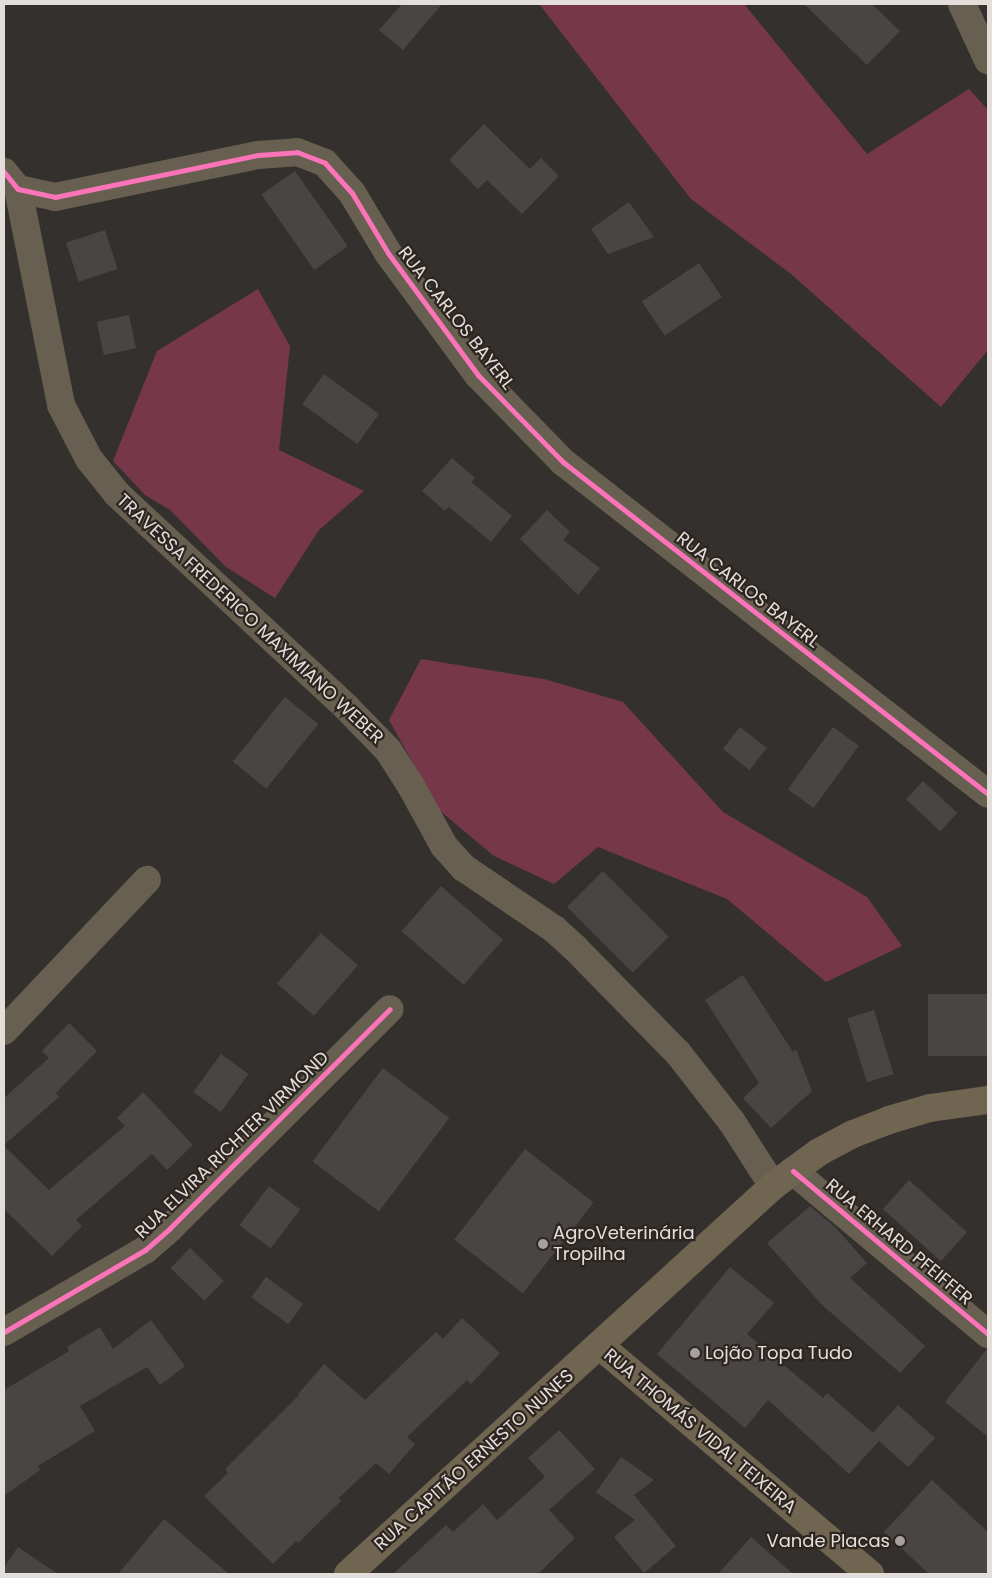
<!DOCTYPE html>
<html>
<head>
<meta charset="utf-8">
<style>
	body { margin:0 }
	#map { position:relative; width:992px; height:1578px; overflow:hidden; background:#34302d; font-family:Poppins,sans-serif }
	div>[style] { position:absolute }
	.green>* { inset:0; background:#77374b }
	.building>* { inset:0; background:#494544; transform-origin:0 0 }
	.minor>* { height:28px; margin:-14px; padding:0 14px; transform-origin:14px; border-radius:14px; background:#675f4f }
	.major>* { height:28px; margin:-14px; padding:0 14px; transform-origin:14px; border-radius:14px; background:#706550 }
	.cycleway>* { height:5px; margin:-2.5px; padding:0 2.5px; transform-origin:2.5px; border-radius:2.5px; background:#fb73b8 }
	.dots>* { width:14px; height:14px; translate:-50% -50%; box-sizing:border-box; border:2px solid #2d2520; border-radius:50% }
	span { translate:-50% -50%; white-space:nowrap; text-align:center; line-height:1.15; -webkit-text-stroke:4.5px #2d2520; paint-order:stroke }
	.street-label { font-size:18px; color:#e4dedb }
	.poi-label { font-size:18px; color:#e4dedb }
	.left { translate:0 -50%; text-align:left }
	.right { translate:-100% -50%; text-align:right }
	.frame { position:absolute; inset:0; border:5px solid #e4dedb; pointer-events:none }
</style>
</head>
<body>
<div id="map">
	<div class="green">
		<i style="clip-path:polygon(539px 4px,744px 4px,867px 154px,969px 89px,988px 110px,988px 350px,941px 407px,791px 274px,691px 199px)"></i>
		<i style="clip-path:polygon(258px 289px,290px 346px,279px 450px,364px 491px,319px 530px,275px 598px,226px 567px,170px 510px,145px 495px,113px 461px,157px 351px)"></i>
		<i style="clip-path:polygon(421px 659px,544px 679px,623px 702px,723px 812px,867px 897px,902px 946px,826px 982px,727px 899px,598px 847px,554px 884px,494px 856px,439px 810px,389px 720px)"></i>
	</div>
	<div class="building">
		<i style="clip-path:polygon(402px 4px,442px 4px,403px 50px,379px 30px)"></i>
		<i style="clip-path:polygon(804px 4px,872px 4px,900px 31px,867px 65px)"></i>
		<i style="clip-path:polygon(484px 124px,530px 169px,541px 158px,559px 176px,522px 214px,487px 180px,478px 189px,449px 160px)"></i>
		<i style="left:295px;top:171px;width:92px;height:41px;rotate:55deg"></i>
		<i style="clip-path:polygon(629px 202px,654px 237px,608px 254px,591px 229px)"></i>
		<i style="left:105px;top:230px;width:41px;height:41px;rotate:72deg"></i>
		<i style="left:699px;top:263px;width:41px;height:69px;rotate:56deg"></i>
		<i style="left:129px;top:315px;width:34px;height:33px;rotate:78deg"></i>
		<i style="left:324px;top:374px;width:68px;height:37px;rotate:36deg"></i>
		<i style="clip-path:polygon(452px 458px,475px 478px,471px 482px,512px 516px,491px 542px,449px 507px,445px 511px,422px 491px)"></i>
		<i style="clip-path:polygon(547px 510px,570px 532px,563px 540px,600px 568px,578px 595px,520px 539px)"></i>
		<i style="left:285px;top:697px;width:43px;height:83px;rotate:39deg"></i>
		<i style="left:740px;top:727px;width:34px;height:28px;rotate:38deg"></i>
		<i style="left:833px;top:727px;width:32px;height:77px;rotate:36deg"></i>
		<i style="left:923px;top:781px;width:47px;height:25px;rotate:43deg"></i>
		<i style="left:603px;top:871px;width:93px;height:51px;rotate:45deg"></i>
		<i style="left:441px;top:886px;width:82px;height:60px;rotate:41deg"></i>
		<i style="left:321px;top:933px;width:49px;height:67px;rotate:41deg"></i>
		<i style="clip-path:polygon(743px 975px,793px 1052px,796px 1049px,812px 1091px,771px 1128px,743px 1098px,759px 1083px,705px 1000px)"></i>
		<i style="left:988px;top:994px;width:62px;height:60px;rotate:90deg"></i>
		<i style="left:874px;top:1010px;width:67px;height:28px;rotate:73deg"></i>
		<i style="clip-path:polygon(69px 1023px,97px 1051px,56px 1093px,59px 1097px,4px 1145px,4px 1098px,49px 1058px,42px 1051px)"></i>
		<i style="left:221px;top:1054px;width:34px;height:47px;rotate:36deg"></i>
		<i style="left:383px;top:1068px;width:83px;height:117px;rotate:37deg"></i>
		<i style="clip-path:polygon(143px 1092px,193px 1145px,167px 1170px,152px 1154px,76px 1220px,82px 1226px,52px 1256px,4px 1209px,4px 1146px,49px 1190px,125px 1126px,117px 1118px)"></i>
		<i style="left:525px;top:1149px;width:87px;height:115px;rotate:38deg"></i>
		<i style="left:909px;top:1180px;width:78px;height:39px;rotate:42deg"></i>
		<i style="left:269px;top:1186px;width:39px;height:49px;rotate:37deg"></i>
		<i style="clip-path:polygon(810px 1206px,835px 1227px,867px 1263px,850px 1278px,925px 1346px,900px 1373px,821px 1304px,767px 1243px)"></i>
		<i style="left:190px;top:1248px;width:47px;height:28px;rotate:44deg"></i>
		<i style="clip-path:polygon(730px 1267px,774px 1303px,747px 1334px,823px 1398px,827px 1393px,873px 1433px,898px 1405px,935px 1438px,908px 1467px,879px 1441px,849px 1474px,768px 1400px,745px 1428px,657px 1354px)"></i>
		<i style="left:266px;top:1277px;width:46px;height:25px;rotate:36deg"></i>
		<i style="clip-path:polygon(462px 1318px,500px 1353px,471px 1384px,467px 1380px,407px 1437px,415px 1444px,389px 1474px,376px 1463px,339px 1498px,341px 1501px,298px 1543px,296px 1541px,273px 1564px,204px 1496px,228px 1473px,225px 1469px,299px 1395px,298px 1394px,324px 1364px,365px 1400px,436px 1332px,443px 1339px)"></i>
		<i style="clip-path:polygon(151px 1320px,185px 1366px,160px 1385px,147px 1367px,80px 1406px,95px 1431px,38px 1466px,40px 1470px,4px 1496px,4px 1390px,69px 1351px,67px 1347px,100px 1327px,113px 1349px)"></i>
		<i style="clip-path:polygon(987px 1349px,988px 1349px,988px 1437px,945px 1402px)"></i>
		<i style="clip-path:polygon(559px 1430px,595px 1469px,549px 1510px,575px 1538px,538px 1574px,393px 1574px,446px 1525px,453px 1532px,483px 1504px,497px 1520px,545px 1477px,528px 1458px)"></i>
		<i style="clip-path:polygon(621px 1457px,654px 1480px,634px 1495px,676px 1546px,644px 1573px,614px 1537px,635px 1520px,596px 1492px)"></i>
		<i style="clip-path:polygon(932px 1480px,988px 1532px,988px 1574px,929px 1574px,884px 1532px)"></i>
		<i style="clip-path:polygon(164px 1519px,229px 1574px,118px 1574px)"></i>
		<i style="clip-path:polygon(751px 1537px,793px 1574px,718px 1574px)"></i>
		<i style="clip-path:polygon(18px 1547px,58px 1574px,4px 1574px,4px 1567px)"></i>
	</div>
	<div class="minor">
		<i style="left:962px;top:4px;width:62px;rotate:65.1deg"></i>
		<i style="left:4px;top:172px;width:22px;rotate:51deg"></i>
		<i style="left:18px;top:189px;width:38px;rotate:12deg"></i>
		<i style="left:55px;top:197px;width:207px;rotate:-11.7deg"></i>
		<i style="left:258px;top:155px;width:39px;rotate:-4deg"></i>
		<i style="left:297px;top:152px;width:30px;rotate:21deg"></i>
		<i style="left:325px;top:163px;width:40px;rotate:48deg"></i>
		<i style="left:352px;top:193px;width:70px;rotate:59deg"></i>
		<i style="left:388px;top:253px;width:152px;rotate:53.6deg"></i>
		<i style="left:478px;top:375px;width:122px;rotate:45.7deg"></i>
		<i style="left:563px;top:462px;width:539px;rotate:38deg"></i>
		<i style="left:18px;top:189px;width:220px;rotate:78.7deg"></i>
		<i style="left:61px;top:405px;width:61px;rotate:62.6deg"></i>
		<i style="left:89px;top:459px;width:45px;rotate:51.3deg"></i>
		<i style="left:117px;top:494px;width:314px;rotate:42.9deg"></i>
		<i style="left:347px;top:708px;width:59px;rotate:45.7deg"></i>
		<i style="left:388px;top:750px;width:43px;rotate:57.4deg"></i>
		<i style="left:411px;top:786px;width:68px;rotate:61.2deg"></i>
		<i style="left:444px;top:846px;width:30px;rotate:48deg"></i>
		<i style="left:464px;top:868px;width:109px;rotate:34.1deg"></i>
		<i style="left:554px;top:929px;width:28px;rotate:42deg"></i>
		<i style="left:575px;top:948px;width:147px;rotate:45.6deg"></i>
		<i style="left:678px;top:1053px;width:88px;rotate:52deg"></i>
		<i style="left:732px;top:1122px;width:76px;rotate:57.4deg"></i>
		<i style="left:4px;top:1031px;width:208px;rotate:-46.6deg"></i>
		<i style="left:793px;top:1171px;width:254px;rotate:39.9deg"></i>
		<i style="left:4px;top:1332px;width:163px;rotate:-30.2deg"></i>
		<i style="left:145px;top:1250px;width:33px;rotate:-41deg"></i>
		<i style="left:170px;top:1228px;width:310px;rotate:-44.9deg"></i>
	</div>
	<div class="major">
		<i style="left:599px;top:1345px;width:355px;rotate:40.2deg"></i>
		<i style="left:348px;top:1574px;width:575px;rotate:-42.39deg"></i>
		<i style="left:773px;top:1186px;width:25px;rotate:-37deg"></i>
		<i style="left:793px;top:1171px;width:32px;rotate:-36deg"></i>
		<i style="left:819px;top:1152px;width:38px;rotate:-28deg"></i>
		<i style="left:853px;top:1134px;width:39px;rotate:-21deg"></i>
		<i style="left:889px;top:1120px;width:43px;rotate:-16.3deg"></i>
		<i style="left:930px;top:1108px;width:59px;rotate:-7.9deg"></i>
	</div>
	<div class="cycleway">
		<i style="left:4px;top:172px;width:22px;rotate:51deg"></i>
		<i style="left:18px;top:189px;width:38px;rotate:12deg"></i>
		<i style="left:55px;top:197px;width:207px;rotate:-11.7deg"></i>
		<i style="left:258px;top:155px;width:39px;rotate:-4deg"></i>
		<i style="left:297px;top:152px;width:30px;rotate:21deg"></i>
		<i style="left:325px;top:163px;width:40px;rotate:48deg"></i>
		<i style="left:352px;top:193px;width:70px;rotate:59deg"></i>
		<i style="left:388px;top:253px;width:152px;rotate:53.6deg"></i>
		<i style="left:478px;top:375px;width:122px;rotate:45.7deg"></i>
		<i style="left:563px;top:462px;width:539px;rotate:38deg"></i>
		<i style="left:793px;top:1171px;width:254px;rotate:39.9deg"></i>
		<i style="left:4px;top:1332px;width:163px;rotate:-30.2deg"></i>
		<i style="left:145px;top:1250px;width:33px;rotate:-41deg"></i>
		<i style="left:170px;top:1228px;width:310px;rotate:-44.9deg"></i>
	</div>
	<div class="dots">
		<i style="left:543px;top:1244px;background:#a6a19e"></i>
		<i style="left:695px;top:1353px;background:#a6a19e"></i>
		<i style="left:900px;top:1541px;background:#a6a19e"></i>
	</div>
	<div class="street-label">
		<span style="left:456px;top:318px;rotate:52deg">RUA CARLOS BAYERL</span>
		<span style="left:748px;top:590px;rotate:38deg">RUA CARLOS BAYERL</span>
		<span style="left:250px;top:619px;rotate:43deg">TRAVESSA FREDERICO MAXIMIANO WEBER</span>
		<span style="left:232px;top:1145px;rotate:-44deg">RUA ELVIRA RICHTER VIRMOND</span>
		<span style="left:899px;top:1242px;rotate:40deg">RUA ERHARD PFEIFFER</span>
		<span style="left:700px;top:1431px;rotate:40deg">RUA THOMÁS VIDAL TEIXEIRA</span>
		<span style="left:474px;top:1460px;rotate:-42deg">RUA CAPITÃO ERNESTO NUNES</span>
	</div>
	<div class="poi-label">
		<span class="left" style="left:553px;top:1244px">AgroVeterinária<br>Tropilha</span>
		<span class="left" style="left:705px;top:1353px">Lojão Topa Tudo</span>
		<span class="right" style="left:890px;top:1541px">Vande Placas</span>
	</div>
	<div class="frame"></div>
</div>
</body>
</html>
